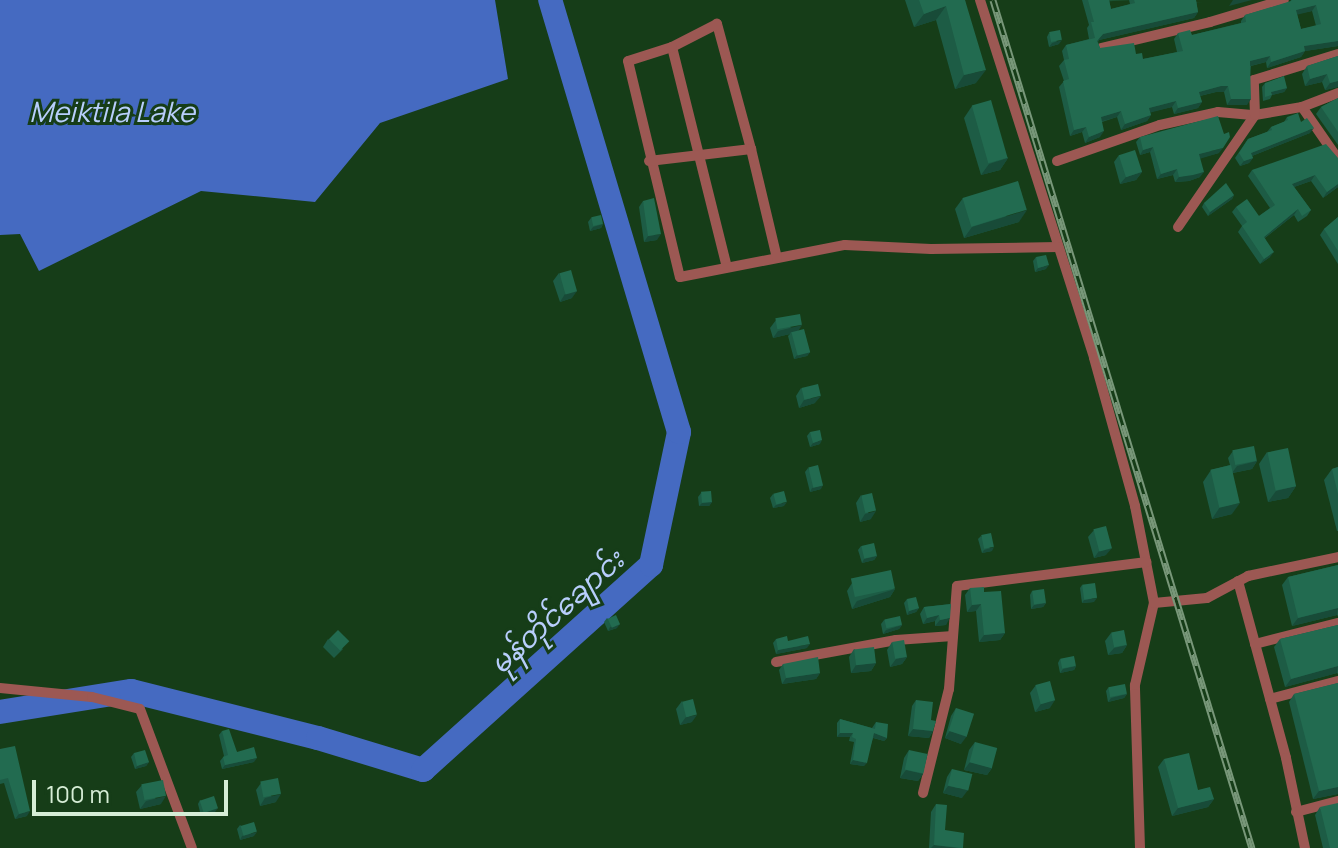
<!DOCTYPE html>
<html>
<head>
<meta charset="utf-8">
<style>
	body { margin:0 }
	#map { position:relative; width:1338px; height:848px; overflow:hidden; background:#163d18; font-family:Manrope,"Noto Sans Myanmar",sans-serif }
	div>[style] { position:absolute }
	.water>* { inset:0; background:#456ac1 }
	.river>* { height:24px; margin:-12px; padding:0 12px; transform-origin:12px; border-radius:12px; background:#456ac1 }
	.street>* { height:10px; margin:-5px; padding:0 5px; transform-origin:5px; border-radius:5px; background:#9c5853 }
	.rail>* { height:7px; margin-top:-3.5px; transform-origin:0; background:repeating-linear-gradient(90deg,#163d18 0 12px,#789779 0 24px); box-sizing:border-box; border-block:2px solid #789779 }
	.wall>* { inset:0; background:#1d5c45 }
	.shaded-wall>* { inset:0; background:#184b38 }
	.building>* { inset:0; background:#226b50; transform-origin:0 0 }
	span { translate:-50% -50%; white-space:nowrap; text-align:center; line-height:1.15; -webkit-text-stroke:6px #163d18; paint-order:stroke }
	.water-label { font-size:28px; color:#b8cefc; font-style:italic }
	.scale { position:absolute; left:32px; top:780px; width:196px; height:36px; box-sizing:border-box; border:4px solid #d6edd6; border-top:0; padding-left:10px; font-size:24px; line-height:28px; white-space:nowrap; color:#d6edd6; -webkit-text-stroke:6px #163d18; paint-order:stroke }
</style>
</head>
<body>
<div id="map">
	<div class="water">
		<i style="clip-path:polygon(0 0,495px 0,508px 79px,380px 123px,315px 202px,201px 191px,39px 271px,20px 234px,0 235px)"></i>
	</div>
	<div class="river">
		<i style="left:0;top:712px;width:133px;rotate:-9.1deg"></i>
		<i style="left:131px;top:691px;width:193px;rotate:14.1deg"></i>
		<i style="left:318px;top:738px;width:110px;rotate:16.9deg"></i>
		<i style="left:423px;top:770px;width:307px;rotate:-42deg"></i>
		<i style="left:651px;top:565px;width:136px;rotate:-78.1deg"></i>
		<i style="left:679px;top:432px;width:451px;rotate:-106.6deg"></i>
	</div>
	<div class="street">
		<i style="left:980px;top:0;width:376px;rotate:72.3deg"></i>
		<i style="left:1094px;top:358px;width:154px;rotate:74.5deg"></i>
		<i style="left:1135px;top:506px;width:99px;rotate:78.9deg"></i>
		<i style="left:672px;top:47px;width:227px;rotate:76deg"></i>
		<i style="left:1101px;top:48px;width:112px;rotate:-13.4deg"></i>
		<i style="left:1210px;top:22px;width:77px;rotate:-16.6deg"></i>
		<i style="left:1302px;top:107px;width:63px;rotate:55.3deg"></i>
		<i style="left:751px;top:149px;width:130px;rotate:-105.2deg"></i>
		<i style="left:717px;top:24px;width:51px;rotate:152.9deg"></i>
		<i style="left:672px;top:47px;width:46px;rotate:162.3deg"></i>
		<i style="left:628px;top:61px;width:222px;rotate:76.5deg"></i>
		<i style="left:680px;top:277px;width:168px;rotate:-11deg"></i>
		<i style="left:845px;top:245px;width:86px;rotate:2.7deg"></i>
		<i style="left:931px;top:249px;width:127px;rotate:-0.9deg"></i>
		<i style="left:649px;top:161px;width:103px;rotate:-6.7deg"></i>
		<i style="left:751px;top:149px;width:112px;rotate:76.6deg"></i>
		<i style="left:1057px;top:161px;width:109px;rotate:-19.3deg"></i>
		<i style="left:1160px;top:125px;width:59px;rotate:-12.6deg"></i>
		<i style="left:1218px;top:112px;width:37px;rotate:5deg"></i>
		<i style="left:1255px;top:115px;width:48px;rotate:-9.7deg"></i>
		<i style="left:1302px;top:107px;width:39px;rotate:-21deg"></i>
		<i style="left:1178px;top:227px;width:136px;rotate:-55.5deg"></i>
		<i style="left:1255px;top:115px;width:35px;rotate:-92deg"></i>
		<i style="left:1254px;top:80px;width:88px;rotate:-17.2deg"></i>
		<i style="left:1238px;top:581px;width:183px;rotate:74.8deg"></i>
		<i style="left:1286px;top:758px;width:92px;rotate:78.1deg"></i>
		<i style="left:1255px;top:644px;width:86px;rotate:-14.2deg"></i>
		<i style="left:776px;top:662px;width:122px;rotate:-10.4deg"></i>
		<i style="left:896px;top:640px;width:57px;rotate:-4deg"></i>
		<i style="left:0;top:688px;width:92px;rotate:5.6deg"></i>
		<i style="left:92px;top:697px;width:49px;rotate:14deg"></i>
		<i style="left:140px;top:709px;width:148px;rotate:69.5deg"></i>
		<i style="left:1270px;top:699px;width:70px;rotate:-14.8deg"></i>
		<i style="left:923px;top:793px;width:107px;rotate:-76deg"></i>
		<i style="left:949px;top:689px;width:103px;rotate:-85.6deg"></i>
		<i style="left:957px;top:586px;width:191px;rotate:-7.2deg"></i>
		<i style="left:1296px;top:812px;width:43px;rotate:-14.7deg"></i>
		<i style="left:1140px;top:848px;width:163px;rotate:-91.8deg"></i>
		<i style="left:1135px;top:685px;width:84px;rotate:-77deg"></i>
		<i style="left:1154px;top:603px;width:53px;rotate:-5.4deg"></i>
		<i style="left:1207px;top:598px;width:47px;rotate:-28.2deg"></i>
		<i style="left:1248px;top:576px;width:92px;rotate:-11.9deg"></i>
	</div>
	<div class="rail">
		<i style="left:993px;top:0;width:887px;rotate:73.02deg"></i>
	</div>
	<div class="wall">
		<i style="clip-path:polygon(905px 0,965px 0,976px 83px,955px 89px,936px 20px,914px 27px)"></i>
		<i style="clip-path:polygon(evenodd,1082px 0,1109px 0,1111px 9px,1130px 4px,1129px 0,1196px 0,1198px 12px,1194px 18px,1099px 40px,1098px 42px,1100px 48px,1136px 54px,1143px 59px,1177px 52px,1174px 39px,1178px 33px,1192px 35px,1241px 23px,1241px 21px,1245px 15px,1290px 2px,1291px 0,1338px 0,1338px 46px,1305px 51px,1301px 57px,1267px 68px,1266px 62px,1251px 66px,1247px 105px,1227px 105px,1224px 92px,1216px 92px,1200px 96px,1202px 102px,1198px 108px,1174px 114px,1172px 107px,1150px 112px,1151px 115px,1147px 121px,1121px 130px,1117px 117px,1102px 122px,1100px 137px,1085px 143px,1082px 132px,1070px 136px,1059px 87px,1064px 81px,1059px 66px,1064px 60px,1062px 51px,1066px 45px,1089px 39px,1087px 28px,1089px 25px,1082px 0,1312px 11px,1316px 26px,1301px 29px,1297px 14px,1312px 11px)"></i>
		<i style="clip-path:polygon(1049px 33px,1059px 44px,1049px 47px,1047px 37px)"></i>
		<i style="clip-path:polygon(1338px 56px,1338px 87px,1325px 90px,1322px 82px,1305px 86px,1302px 74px,1307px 66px)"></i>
		<i style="clip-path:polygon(1265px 83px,1287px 88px,1284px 92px,1272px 95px,1270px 99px,1263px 101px,1262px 87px)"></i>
		<i style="clip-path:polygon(1338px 98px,1338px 145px,1316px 114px,1321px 107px)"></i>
		<i style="clip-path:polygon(972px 106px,1008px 158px,1000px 170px,981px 175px,964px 118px)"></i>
		<i style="clip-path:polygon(1287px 117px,1301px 122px,1310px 133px,1252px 156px,1253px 158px,1249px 163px,1240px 166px,1235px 158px,1248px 139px,1267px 132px,1271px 127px,1284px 122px)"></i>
		<i style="clip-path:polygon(1140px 137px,1219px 153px,1200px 158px,1200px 177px,1189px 181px,1175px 182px,1173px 175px,1157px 179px,1150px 152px,1140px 155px,1136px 142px)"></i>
		<i style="clip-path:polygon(1119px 155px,1142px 172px,1136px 180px,1120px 184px,1114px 162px)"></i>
		<i style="clip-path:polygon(1338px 158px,1338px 187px,1323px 198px,1311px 181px,1294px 187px,1311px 210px,1307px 216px,1298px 222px,1294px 215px,1265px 238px,1270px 257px,1260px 264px,1238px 232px,1242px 226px,1232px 212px,1236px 207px,1259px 216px,1270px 208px,1248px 176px,1252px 170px)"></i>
		<i style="clip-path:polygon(1234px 195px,1232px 199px,1208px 216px,1202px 207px,1204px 203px)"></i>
		<i style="clip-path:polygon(963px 198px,1019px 222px,964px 238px,955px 209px)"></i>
		<i style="clip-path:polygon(643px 201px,657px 240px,644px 242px,639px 207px)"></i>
		<i style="clip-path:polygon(1338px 217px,1338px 264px,1320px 235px,1324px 229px)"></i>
		<i style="clip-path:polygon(591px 218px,603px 224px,601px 228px,590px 231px,588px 222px)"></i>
		<i style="clip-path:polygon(1036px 257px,1046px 269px,1035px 272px,1033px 261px)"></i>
		<i style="clip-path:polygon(559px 273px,572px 298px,560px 302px,553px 281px)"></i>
		<i style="clip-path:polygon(776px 320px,798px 331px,810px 352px,807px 356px,794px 359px,788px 336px,790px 334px,773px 338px,770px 328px)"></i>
		<i style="clip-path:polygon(801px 388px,815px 403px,799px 408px,796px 396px)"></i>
		<i style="clip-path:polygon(810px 432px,820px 444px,810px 447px,807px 436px)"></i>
		<i style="clip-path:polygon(1233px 451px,1257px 461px,1252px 469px,1233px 473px,1232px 514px,1212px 519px,1203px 482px,1211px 470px,1230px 465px,1228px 458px)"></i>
		<i style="clip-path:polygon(1267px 452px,1296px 486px,1288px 498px,1268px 502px,1259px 464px)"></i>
		<i style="clip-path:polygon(1338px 467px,1338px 531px,1337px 531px,1324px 480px,1332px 469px)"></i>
		<i style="clip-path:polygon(808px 468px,821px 489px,810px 492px,805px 472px)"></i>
		<i style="clip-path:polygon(701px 493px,712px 502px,709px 506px,699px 506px,698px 497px)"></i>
		<i style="clip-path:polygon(773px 494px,784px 506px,773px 508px,770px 498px)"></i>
		<i style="clip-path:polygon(861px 495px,871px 519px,860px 522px,856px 503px)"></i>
		<i style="clip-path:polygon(1094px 530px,1106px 555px,1094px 558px,1088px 537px)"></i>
		<i style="clip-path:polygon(981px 536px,992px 551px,982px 553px,978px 539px)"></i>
		<i style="clip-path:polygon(861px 546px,877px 556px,874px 560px,862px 563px,858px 550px)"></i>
		<i style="clip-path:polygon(1338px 565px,1338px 616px,1337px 615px,1292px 626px,1282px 585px,1288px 577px)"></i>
		<i style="clip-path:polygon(852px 583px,895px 589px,890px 597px,852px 609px,847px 591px)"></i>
		<i style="clip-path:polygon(1082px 585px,1094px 602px,1082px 603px,1080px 588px)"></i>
		<i style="clip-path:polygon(970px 588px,984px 592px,1005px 633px,1000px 640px,979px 642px,976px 611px,967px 612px,965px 595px)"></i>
		<i style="clip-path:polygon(1032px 591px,1046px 603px,1043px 607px,1031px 609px,1030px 595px)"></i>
		<i style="clip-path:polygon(907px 599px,919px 608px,916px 612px,907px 615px,904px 603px)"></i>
		<i style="clip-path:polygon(951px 604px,946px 625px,935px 626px,935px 621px,923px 624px,920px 614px,924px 607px)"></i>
		<i style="clip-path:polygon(607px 618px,617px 628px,608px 631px,604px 622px)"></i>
		<i style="clip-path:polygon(884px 620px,902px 625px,899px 629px,883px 634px,881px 624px)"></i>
		<i style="clip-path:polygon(1338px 625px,1338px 674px,1337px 673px,1285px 687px,1274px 647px,1280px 639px)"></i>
		<i style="clip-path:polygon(1111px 633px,1127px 645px,1122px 653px,1108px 655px,1105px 641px)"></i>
		<i style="clip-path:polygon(328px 639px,343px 649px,334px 658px,323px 647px)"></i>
		<i style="clip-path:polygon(776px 639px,807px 648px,776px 654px,773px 643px)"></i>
		<i style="clip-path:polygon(892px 642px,907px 657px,902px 664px,890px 667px,887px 650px)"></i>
		<i style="clip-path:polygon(854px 649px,876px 663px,871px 671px,851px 673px,849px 657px)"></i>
		<i style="clip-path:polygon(1060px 659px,1076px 666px,1074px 670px,1060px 673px,1058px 663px)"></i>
		<i style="clip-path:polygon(783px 664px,820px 673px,816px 679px,782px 684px,779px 670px)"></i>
		<i style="clip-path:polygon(1338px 683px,1338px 794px,1313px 799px,1289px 702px,1294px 694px)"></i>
		<i style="clip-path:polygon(1036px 685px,1050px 708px,1035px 712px,1030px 693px)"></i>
		<i style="clip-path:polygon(1108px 688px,1127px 694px,1124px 698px,1108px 702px,1106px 691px)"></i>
		<i style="clip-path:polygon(916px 700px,931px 720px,933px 731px,929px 738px,908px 736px,912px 706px)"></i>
		<i style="clip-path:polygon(682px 701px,692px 722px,680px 725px,676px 709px)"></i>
		<i style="clip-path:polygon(956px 708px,961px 744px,945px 738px,951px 716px)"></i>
		<i style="clip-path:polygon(840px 719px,872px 728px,876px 722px,887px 738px,884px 741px,873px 738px,864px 766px,850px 764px,854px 742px,849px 741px,850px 737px,837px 737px,837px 723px)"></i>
		<i style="clip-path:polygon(222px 731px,237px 752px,254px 762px,222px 769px,220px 761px,224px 756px,219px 735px)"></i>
		<i style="clip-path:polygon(975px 742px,992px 768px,987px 775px,964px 770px,969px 750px)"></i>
		<i style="clip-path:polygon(0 749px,27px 816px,15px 819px,4px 783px,0 784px)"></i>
		<i style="clip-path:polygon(909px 750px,923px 774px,918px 781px,900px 778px,904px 758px)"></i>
		<i style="clip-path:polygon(134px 753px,149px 762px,146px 766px,135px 769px,131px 757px)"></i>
		<i style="clip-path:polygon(1164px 759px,1198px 790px,1214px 799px,1208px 807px,1172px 816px,1158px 767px)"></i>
		<i style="clip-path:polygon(952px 769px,962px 798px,943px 793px,947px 777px)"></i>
		<i style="clip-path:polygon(261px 783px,276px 802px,260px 806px,256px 790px)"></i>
		<i style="clip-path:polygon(142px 785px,161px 804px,140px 809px,136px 792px)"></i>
		<i style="clip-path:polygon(200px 800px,215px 812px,201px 816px,198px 804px)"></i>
		<i style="clip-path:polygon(936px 804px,945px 830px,963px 848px,929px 848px,931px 812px)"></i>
		<i style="clip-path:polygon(1320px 807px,1338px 848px,1323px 848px,1315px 815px)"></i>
		<i style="clip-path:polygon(240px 825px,254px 836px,240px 840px,237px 829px)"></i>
	</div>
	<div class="shaded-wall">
		<i style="clip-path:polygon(1233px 0,1252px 0,1229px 6px)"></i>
		<i style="clip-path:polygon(1316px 5px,1312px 11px,1292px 16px,1296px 10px)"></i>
		<i style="clip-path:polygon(946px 6px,936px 20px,914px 27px,924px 14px)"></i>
		<i style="clip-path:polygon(1198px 12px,1194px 18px,1099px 40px,1093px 46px,1103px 34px)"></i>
		<i style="clip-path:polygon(1062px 40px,1059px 44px,1049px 47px,1052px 43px)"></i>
		<i style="clip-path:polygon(1338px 41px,1338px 46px,1299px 52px,1304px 46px)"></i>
		<i style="clip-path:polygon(1305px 51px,1301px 57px,1267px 68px,1271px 62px)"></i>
		<i style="clip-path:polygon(1270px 56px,1266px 62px,1246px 67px,1250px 61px)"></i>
		<i style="clip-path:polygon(986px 70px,976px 83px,955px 89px,964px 75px)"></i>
		<i style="clip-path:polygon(1327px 74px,1322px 82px,1305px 86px,1310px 79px)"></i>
		<i style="clip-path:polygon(1338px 81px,1338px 87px,1325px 90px,1330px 83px)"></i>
		<i style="clip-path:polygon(1221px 86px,1228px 86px,1224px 92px,1216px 92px,1195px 97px,1199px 92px)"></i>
		<i style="clip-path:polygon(1287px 88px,1284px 92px,1268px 96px,1271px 92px)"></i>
		<i style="clip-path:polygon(1231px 99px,1251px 99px,1247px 105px,1227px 105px)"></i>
		<i style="clip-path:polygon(1176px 101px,1172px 107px,1145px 114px,1149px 108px)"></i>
		<i style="clip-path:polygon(1202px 102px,1198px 108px,1174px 114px,1178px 108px)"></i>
		<i style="clip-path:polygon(1121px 111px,1117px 117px,1096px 123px,1101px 117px)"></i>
		<i style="clip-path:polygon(1151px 115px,1147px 121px,1121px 130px,1125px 124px)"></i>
		<i style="clip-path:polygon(1086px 127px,1082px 132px,1070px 136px,1074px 130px)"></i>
		<i style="clip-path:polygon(1314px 128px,1310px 133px,1247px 158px,1251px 153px)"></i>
		<i style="clip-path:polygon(1104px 131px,1100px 137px,1085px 143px,1089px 137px)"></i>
		<i style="clip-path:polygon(1153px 147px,1150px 152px,1140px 155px,1143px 150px)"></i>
		<i style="clip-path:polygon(1223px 148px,1219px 153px,1196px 160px,1199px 154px)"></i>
		<i style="clip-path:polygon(1008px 158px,1000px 170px,981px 175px,989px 164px)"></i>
		<i style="clip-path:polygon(1253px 158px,1249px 163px,1240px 166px,1244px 161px)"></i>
		<i style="clip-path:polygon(1177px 169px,1173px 175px,1157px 179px,1161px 174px)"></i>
		<i style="clip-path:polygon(1142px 172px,1136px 180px,1120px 184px,1126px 177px)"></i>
		<i style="clip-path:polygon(1204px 172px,1200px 177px,1189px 181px,1175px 182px,1179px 177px)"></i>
		<i style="clip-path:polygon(1315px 175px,1311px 181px,1288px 189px,1292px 184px)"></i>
		<i style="clip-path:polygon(1338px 184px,1338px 187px,1323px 198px,1327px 192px)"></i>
		<i style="clip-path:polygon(1234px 195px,1232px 199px,1208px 216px,1210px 212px)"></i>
		<i style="clip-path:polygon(1298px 209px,1294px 215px,1259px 242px,1264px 237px)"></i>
		<i style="clip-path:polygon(1027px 210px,1019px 222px,964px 238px,972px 227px)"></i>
		<i style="clip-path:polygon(603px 224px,601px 228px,590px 231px,593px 227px)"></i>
		<i style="clip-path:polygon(661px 234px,657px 240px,644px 242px,648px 236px)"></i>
		<i style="clip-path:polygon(1274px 252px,1270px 257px,1260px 264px,1264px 259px)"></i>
		<i style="clip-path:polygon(1049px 265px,1046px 269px,1035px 272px,1038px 268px)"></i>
		<i style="clip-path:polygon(577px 291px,572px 298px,560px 302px,565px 294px)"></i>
		<i style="clip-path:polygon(802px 325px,797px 333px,791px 332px,790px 334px,773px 338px,778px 331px)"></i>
		<i style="clip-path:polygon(810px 352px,807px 356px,794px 359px,797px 355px)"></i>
		<i style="clip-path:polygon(821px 396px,815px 403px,799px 408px,804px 400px)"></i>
		<i style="clip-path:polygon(822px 440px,820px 444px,810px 447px,813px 443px)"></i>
		<i style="clip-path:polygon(1257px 461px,1252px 469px,1232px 473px,1237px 466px)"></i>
		<i style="clip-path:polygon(823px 485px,821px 489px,810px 492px,812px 488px)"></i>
		<i style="clip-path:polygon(1296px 486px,1288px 498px,1268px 502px,1276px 491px)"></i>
		<i style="clip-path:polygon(712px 502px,709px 506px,699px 506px,702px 503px)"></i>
		<i style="clip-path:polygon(787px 502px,784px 506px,773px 508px,776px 505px)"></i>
		<i style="clip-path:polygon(1240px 503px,1232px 514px,1212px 519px,1220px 507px)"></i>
		<i style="clip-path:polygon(876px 511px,871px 519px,860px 522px,865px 514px)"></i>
		<i style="clip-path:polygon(994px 547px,992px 551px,982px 553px,984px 550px)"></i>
		<i style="clip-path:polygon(1112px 548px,1106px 555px,1094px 558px,1099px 551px)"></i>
		<i style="clip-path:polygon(877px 556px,874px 560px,862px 563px,864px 559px)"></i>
		<i style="clip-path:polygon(895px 589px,890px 597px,852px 609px,857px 601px)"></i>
		<i style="clip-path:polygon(1097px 598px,1094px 602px,1082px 603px,1084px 600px)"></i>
		<i style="clip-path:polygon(1046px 603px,1043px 607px,1031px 609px,1034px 605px)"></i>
		<i style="clip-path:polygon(981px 604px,976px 611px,967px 612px,972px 605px)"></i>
		<i style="clip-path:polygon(919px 608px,916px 612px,907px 615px,909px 611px)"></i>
		<i style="clip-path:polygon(1338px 608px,1337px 615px,1292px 626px,1298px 618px)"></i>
		<i style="clip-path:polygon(939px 615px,935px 621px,923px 624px,927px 618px)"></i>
		<i style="clip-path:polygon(950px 618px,946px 625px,935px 626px,940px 620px)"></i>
		<i style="clip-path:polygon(620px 624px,617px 628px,608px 631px,610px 627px)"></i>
		<i style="clip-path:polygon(902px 625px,899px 629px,883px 634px,886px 630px)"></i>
		<i style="clip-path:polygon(1005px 633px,1000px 640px,979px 642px,984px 635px)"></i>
		<i style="clip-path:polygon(810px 644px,807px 648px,776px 654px,778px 650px)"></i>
		<i style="clip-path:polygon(1127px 645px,1122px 653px,1108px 655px,1114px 648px)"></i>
		<i style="clip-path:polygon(907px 657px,902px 664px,890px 667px,896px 659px)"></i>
		<i style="clip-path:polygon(876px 663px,871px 671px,851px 673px,856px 665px)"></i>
		<i style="clip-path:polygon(1076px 666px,1074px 670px,1060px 673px,1063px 669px)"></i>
		<i style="clip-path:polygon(1338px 666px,1337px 673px,1285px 687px,1291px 679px)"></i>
		<i style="clip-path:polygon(820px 673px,816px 679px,782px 684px,786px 678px)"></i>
		<i style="clip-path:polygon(1127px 694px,1124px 698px,1108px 702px,1111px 698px)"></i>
		<i style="clip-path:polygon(1055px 700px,1050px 708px,1035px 712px,1041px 704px)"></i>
		<i style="clip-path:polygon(697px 715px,692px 722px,680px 725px,686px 717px)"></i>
		<i style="clip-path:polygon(913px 729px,933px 731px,929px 738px,908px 736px)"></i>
		<i style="clip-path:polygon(950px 731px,967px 736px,961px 744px,945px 738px)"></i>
		<i style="clip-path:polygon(840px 733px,853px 733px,850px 737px,837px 737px)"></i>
		<i style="clip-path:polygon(874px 733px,887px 738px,884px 741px,871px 737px)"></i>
		<i style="clip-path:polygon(257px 758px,254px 762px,222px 769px,225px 765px)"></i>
		<i style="clip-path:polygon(853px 760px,867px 763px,864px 766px,850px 764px)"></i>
		<i style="clip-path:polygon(149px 762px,146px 766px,135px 769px,137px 766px)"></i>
		<i style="clip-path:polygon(970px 762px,992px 768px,987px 775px,964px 770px)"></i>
		<i style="clip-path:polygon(906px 770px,923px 774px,918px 781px,900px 778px)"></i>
		<i style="clip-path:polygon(948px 786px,968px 790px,962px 798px,943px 793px)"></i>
		<i style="clip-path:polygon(1338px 787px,1338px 794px,1313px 799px,1319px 791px)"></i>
		<i style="clip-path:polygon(281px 794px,276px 802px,260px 806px,265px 798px)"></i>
		<i style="clip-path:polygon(166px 796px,161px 804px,140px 809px,146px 801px)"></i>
		<i style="clip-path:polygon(1214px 799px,1208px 807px,1172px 816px,1178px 808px)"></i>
		<i style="clip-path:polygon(218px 808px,215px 812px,201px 816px,204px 812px)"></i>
		<i style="clip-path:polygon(30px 811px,27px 816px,15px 819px,19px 814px)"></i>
		<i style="clip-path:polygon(257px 832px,254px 836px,240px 840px,242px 836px)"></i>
		<i style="clip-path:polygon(934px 845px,957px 848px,931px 848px)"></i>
	</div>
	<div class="building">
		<i style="clip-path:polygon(919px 0,965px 0,986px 70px,964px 75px,946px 6px,924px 14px)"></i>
		<i style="clip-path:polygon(evenodd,1088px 0,1109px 0,1111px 9px,1135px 3px,1134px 0,1196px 0,1198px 12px,1103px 34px,1097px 41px,1100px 48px,1134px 43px,1136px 54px,1142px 53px,1143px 59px,1183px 51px,1178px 33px,1190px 30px,1192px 35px,1246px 22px,1245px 15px,1291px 1px,1292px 0,1338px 0,1338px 41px,1304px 46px,1305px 51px,1271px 62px,1270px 56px,1250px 61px,1251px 99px,1231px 99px,1228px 86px,1221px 86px,1199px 92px,1202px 102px,1178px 108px,1176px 101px,1149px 108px,1151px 115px,1125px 124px,1121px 111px,1101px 117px,1104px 131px,1089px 137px,1086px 127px,1074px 130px,1063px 81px,1069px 79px,1064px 60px,1069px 59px,1066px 45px,1095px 38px,1091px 22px,1094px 22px,1088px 0,1316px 5px,1321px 24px,1301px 29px,1296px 10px,1316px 5px)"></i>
		<i style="left:1060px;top:30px;width:10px;height:11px;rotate:79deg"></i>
		<i style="clip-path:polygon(1338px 56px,1338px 81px,1330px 83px,1327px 74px,1310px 79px,1307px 66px)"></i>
		<i style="clip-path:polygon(1284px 76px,1287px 88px,1271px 92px,1272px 95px,1265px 97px,1265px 83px)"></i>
		<i style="clip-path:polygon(1338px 98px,1338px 132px,1321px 107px)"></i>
		<i style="left:991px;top:100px;width:60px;height:20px;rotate:74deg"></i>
		<i style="clip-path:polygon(1298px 113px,1301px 122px,1307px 118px,1314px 128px,1251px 153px,1253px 158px,1244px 161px,1239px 153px,1248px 139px,1272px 130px,1271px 127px,1288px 120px,1287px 117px)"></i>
		<i style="clip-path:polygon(1218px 116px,1224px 134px,1229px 132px,1230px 137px,1223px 148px,1199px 154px,1204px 172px,1193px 175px,1179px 177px,1177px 169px,1161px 174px,1153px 147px,1143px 150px,1140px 137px)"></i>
		<i style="clip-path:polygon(1326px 144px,1338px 158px,1338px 184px,1327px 192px,1315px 175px,1292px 184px,1311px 210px,1302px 216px,1298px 209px,1264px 237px,1274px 252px,1264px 259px,1242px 226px,1247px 222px,1236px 207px,1247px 199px,1259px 216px,1275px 205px,1252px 170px)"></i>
		<i style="left:1135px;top:150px;width:23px;height:17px;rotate:72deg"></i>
		<i style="left:1018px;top:181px;width:30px;height:58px;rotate:73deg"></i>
		<i style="clip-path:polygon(1226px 183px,1234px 195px,1210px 212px,1204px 203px)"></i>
		<i style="clip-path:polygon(654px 198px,661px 234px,648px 236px,643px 201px)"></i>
		<i style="left:601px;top:215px;width:9px;height:10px;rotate:77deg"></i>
		<i style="clip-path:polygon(1338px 217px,1338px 251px,1324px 229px)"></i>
		<i style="clip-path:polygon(1046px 255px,1049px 265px,1038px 268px,1036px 257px)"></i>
		<i style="left:571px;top:270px;width:22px;height:12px;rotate:74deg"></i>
		<i style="left:800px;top:314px;width:11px;height:25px;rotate:80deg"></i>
		<i style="left:804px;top:329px;width:24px;height:13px;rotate:75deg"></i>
		<i style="left:818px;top:384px;width:12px;height:17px;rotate:76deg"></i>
		<i style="clip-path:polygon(820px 430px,822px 440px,813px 443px,810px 432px)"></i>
		<i style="left:1254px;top:446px;width:15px;height:22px;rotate:79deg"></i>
		<i style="left:1288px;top:448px;width:39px;height:21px;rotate:78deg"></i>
		<i style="left:818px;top:465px;width:21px;height:10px;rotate:76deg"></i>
		<i style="left:1231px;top:465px;width:39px;height:21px;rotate:77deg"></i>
		<i style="clip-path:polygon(1338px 467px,1338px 494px,1332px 469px)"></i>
		<i style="left:711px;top:491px;width:11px;height:10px;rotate:85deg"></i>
		<i style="left:784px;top:491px;width:11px;height:11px;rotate:75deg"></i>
		<i style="left:872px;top:493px;width:18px;height:11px;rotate:77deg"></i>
		<i style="left:1106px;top:526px;width:23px;height:13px;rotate:75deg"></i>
		<i style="left:991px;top:533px;width:14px;height:10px;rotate:78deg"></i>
		<i style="left:874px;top:543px;width:13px;height:13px;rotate:77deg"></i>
		<i style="clip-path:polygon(1338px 565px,1338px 608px,1298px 618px,1288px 577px)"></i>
		<i style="left:891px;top:570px;width:19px;height:41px;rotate:78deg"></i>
		<i style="left:1095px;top:583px;width:15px;height:13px;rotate:82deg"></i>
		<i style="clip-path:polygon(984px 587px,984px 592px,1001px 591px,1005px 633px,984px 635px,981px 604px,972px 605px,970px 588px)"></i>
		<i style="left:1044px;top:589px;width:14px;height:12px;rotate:82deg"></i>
		<i style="clip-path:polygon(916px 597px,919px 608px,909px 611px,907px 599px)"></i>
		<i style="clip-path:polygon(951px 604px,950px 618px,940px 620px,939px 615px,927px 618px,924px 607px)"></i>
		<i style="left:616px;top:615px;width:10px;height:9px;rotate:66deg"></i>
		<i style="left:900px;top:616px;width:9px;height:16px;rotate:77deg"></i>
		<i style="clip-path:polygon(1338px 625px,1338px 666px,1291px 679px,1280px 639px)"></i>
		<i style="left:338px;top:630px;width:16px;height:13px;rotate:45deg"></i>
		<i style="left:1124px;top:630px;width:15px;height:13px;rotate:79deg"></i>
		<i style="clip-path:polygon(787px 636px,788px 641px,808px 636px,810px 644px,778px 650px,776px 639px)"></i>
		<i style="left:904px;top:640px;width:17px;height:12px;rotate:80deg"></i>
		<i style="left:874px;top:647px;width:16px;height:20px;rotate:83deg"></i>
		<i style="left:1074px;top:656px;width:10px;height:14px;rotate:79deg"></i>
		<i style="clip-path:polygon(818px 657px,820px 673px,786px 678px,783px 664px)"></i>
		<i style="left:1050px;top:681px;width:20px;height:15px;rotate:75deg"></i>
		<i style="clip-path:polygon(1338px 683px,1338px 787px,1319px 791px,1294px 694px)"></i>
		<i style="left:1125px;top:684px;width:10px;height:17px;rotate:79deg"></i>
		<i style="left:693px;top:699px;width:16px;height:11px;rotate:76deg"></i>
		<i style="clip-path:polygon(916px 700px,933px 702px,931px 720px,936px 721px,933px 731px,913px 729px)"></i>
		<i style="left:956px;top:708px;width:19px;height:24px;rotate:18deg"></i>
		<i style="clip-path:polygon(840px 719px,875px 729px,876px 722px,888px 724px,887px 738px,874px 733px,867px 763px,853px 760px,856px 739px,852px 737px,853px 733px,840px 733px)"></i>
		<i style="clip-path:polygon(229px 729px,237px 752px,254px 747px,257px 758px,225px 765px,223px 757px,228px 755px,222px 731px)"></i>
		<i style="left:975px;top:742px;width:23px;height:21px;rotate:15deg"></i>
		<i style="clip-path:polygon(15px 746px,30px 811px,19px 814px,8px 778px,0 780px,0 749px)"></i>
		<i style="clip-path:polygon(145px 750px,149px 762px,137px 766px,134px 753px)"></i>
		<i style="left:909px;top:750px;width:19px;height:20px;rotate:12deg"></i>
		<i style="clip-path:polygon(1189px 753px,1198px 790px,1210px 787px,1214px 799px,1178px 808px,1164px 759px)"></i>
		<i style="left:952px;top:769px;width:21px;height:17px;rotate:14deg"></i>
		<i style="left:278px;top:778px;width:16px;height:18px;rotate:79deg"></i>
		<i style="left:163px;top:780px;width:16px;height:22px;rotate:79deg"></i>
		<i style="left:214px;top:796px;width:13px;height:15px;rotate:72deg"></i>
		<i style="clip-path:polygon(1338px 803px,1338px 848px,1330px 848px,1320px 807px)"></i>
		<i style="clip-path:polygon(936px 804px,947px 805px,945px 830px,964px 833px,963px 848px,934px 845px)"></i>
		<i style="left:254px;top:822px;width:10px;height:14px;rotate:73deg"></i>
	</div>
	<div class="water-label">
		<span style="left:112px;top:111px">Meiktila Lake</span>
		<span style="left:556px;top:611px;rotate:-42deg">မုန်တိုင်ချောင်း</span>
	</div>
	<div class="scale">100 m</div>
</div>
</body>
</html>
